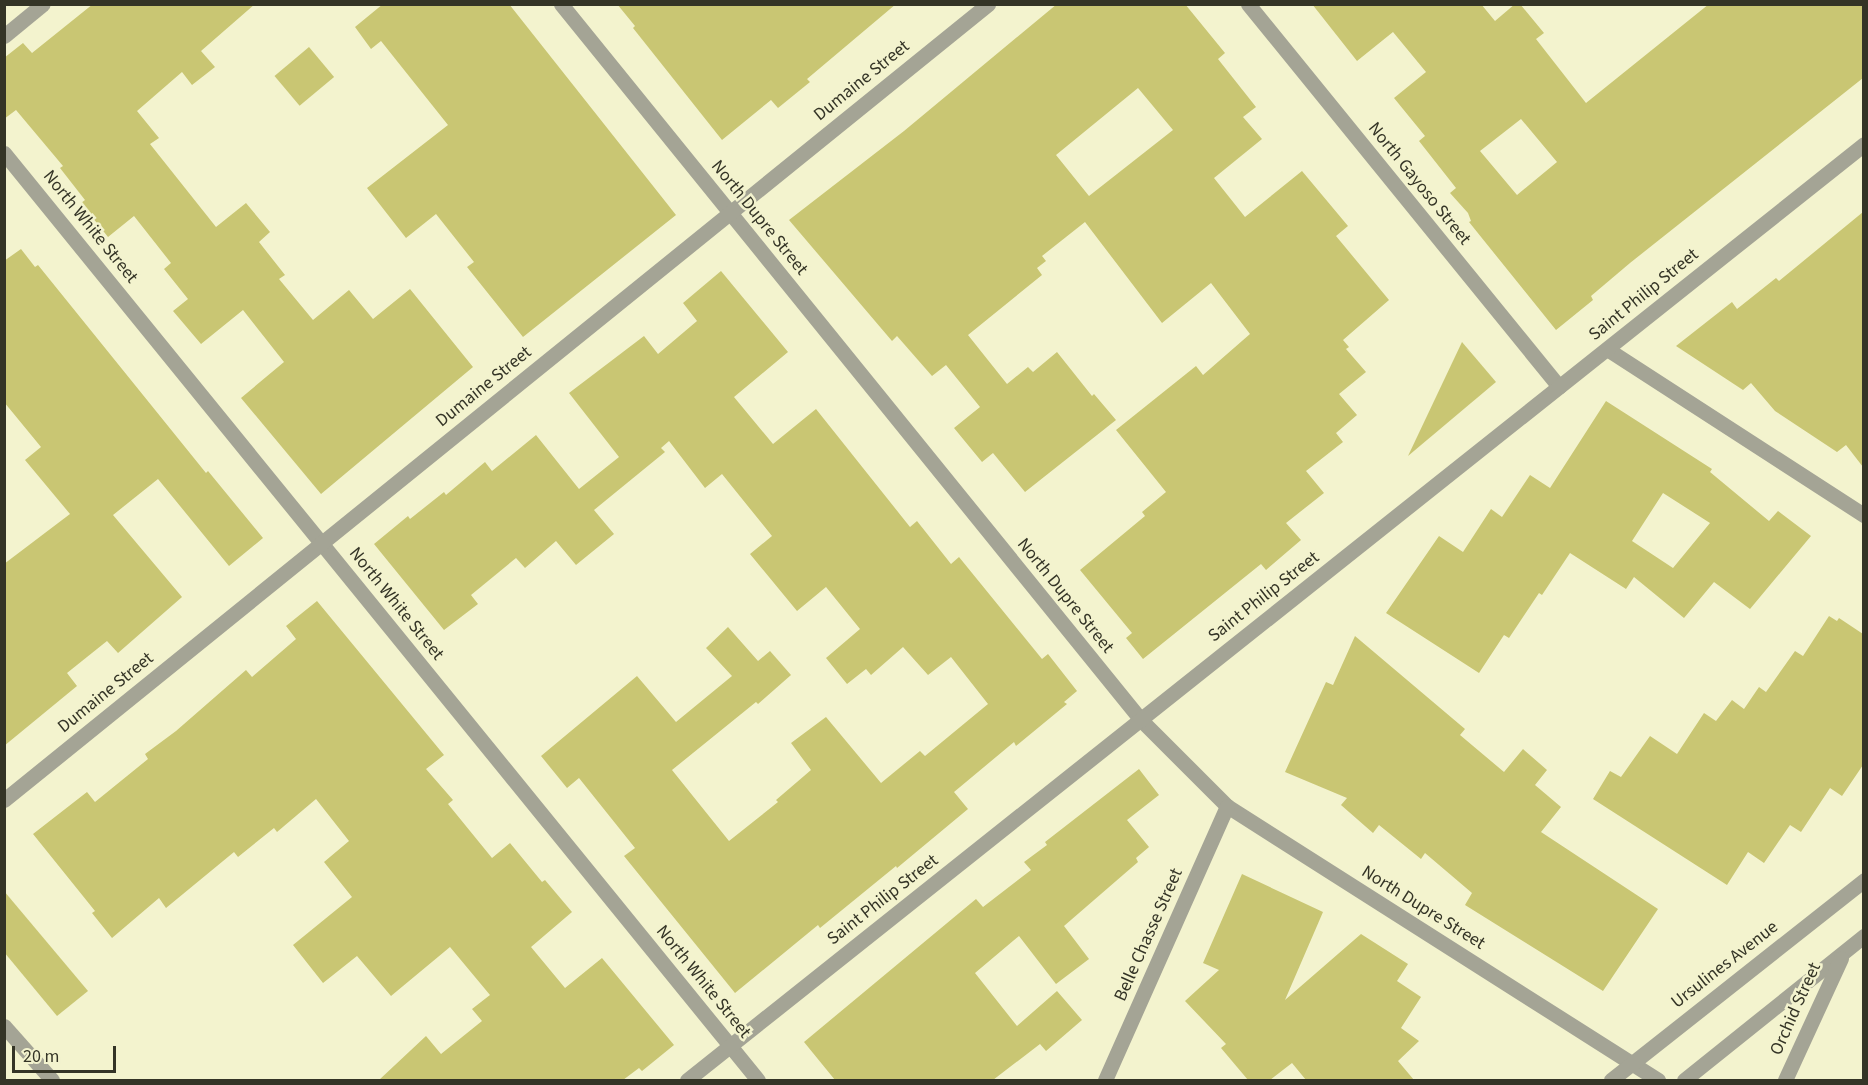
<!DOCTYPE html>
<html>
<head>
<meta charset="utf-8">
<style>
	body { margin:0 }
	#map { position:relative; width:1868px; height:1085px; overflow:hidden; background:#f3f3ce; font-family:"Source Sans 3",sans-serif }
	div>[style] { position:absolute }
	.building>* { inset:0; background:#c9c673; transform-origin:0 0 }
	.minor>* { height:15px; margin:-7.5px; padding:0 7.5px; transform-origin:7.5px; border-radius:7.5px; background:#a4a495 }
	span { translate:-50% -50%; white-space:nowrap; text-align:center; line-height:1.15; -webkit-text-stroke:5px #f3f3ce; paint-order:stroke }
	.street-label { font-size:18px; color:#343426 }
	.frame { position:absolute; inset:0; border:6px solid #343426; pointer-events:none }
	.scale { position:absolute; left:12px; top:1046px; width:104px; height:27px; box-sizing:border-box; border:3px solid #343426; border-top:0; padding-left:8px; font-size:18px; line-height:21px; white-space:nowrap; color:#343426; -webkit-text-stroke:4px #f3f3ce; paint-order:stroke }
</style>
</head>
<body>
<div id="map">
	<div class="building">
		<i style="clip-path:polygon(93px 4px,255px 4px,201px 51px,215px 67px,192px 85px,182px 72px,137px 111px,159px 138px,150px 144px,216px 227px,246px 203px,270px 232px,259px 242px,285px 275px,279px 279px,313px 320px,349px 290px,373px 319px,410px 289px,473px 367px,321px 494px,241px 398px,284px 362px,243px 310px,201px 344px,173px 311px,188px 299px,164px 269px,171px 263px,134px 216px,108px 237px,81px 203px,85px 200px,60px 168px,63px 166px,16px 110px,4px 119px,4px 58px,23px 43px,32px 53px)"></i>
		<i style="clip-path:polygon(383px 4px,509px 4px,676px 215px,523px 337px,467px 267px,474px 262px,436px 214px,406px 238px,367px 188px,448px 125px,381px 41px,371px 49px,355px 27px)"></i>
		<i style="clip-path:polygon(617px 4px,896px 4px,807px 79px,810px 82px,778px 108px,771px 100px,722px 140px,633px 28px,635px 26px)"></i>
		<i style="clip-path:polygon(evenodd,1057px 4px,1185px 4px,1225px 53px,1218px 59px,1256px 107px,1243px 117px,1262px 139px,1214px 178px,1245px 217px,1302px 171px,1348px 226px,1336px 236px,1389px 300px,1343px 340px,1349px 347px,1346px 349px,1366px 372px,1339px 394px,1357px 415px,1336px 433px,1343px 442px,1306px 471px,1324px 493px,1286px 523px,1301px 540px,1266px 570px,1261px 564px,1143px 659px,1126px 638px,1132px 633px,1080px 570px,1145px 516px,1142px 512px,1166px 492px,1116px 430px,1196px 366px,1203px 375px,1250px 334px,1211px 283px,1162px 323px,1085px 222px,1042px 256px,1046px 261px,1037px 268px,1042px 275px,968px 335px,1007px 384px,1028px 367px,1033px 372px,1057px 352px,1092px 396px,1094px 394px,1116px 420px,1025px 492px,993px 453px,982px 462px,954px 428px,980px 407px,946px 365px,932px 376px,897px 336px,892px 341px,789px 220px,904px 131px,1057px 4px,1138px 88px,1173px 130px,1089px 196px,1056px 155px,1138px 88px)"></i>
		<i style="clip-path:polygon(evenodd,1312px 4px,1481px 4px,1495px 21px,1515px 4px,1520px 4px,1544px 33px,1536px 39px,1586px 103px,1709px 4px,1863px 4px,1863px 78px,1630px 263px,1591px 296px,1593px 300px,1556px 330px,1469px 222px,1471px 221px,1468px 213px,1450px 193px,1456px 188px,1419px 141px,1425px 136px,1394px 98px,1426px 72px,1393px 32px,1357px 61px,1312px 4px,1521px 119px,1557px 162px,1517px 195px,1480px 151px,1521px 119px)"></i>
		<i style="left:309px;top:47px;width:39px;height:45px;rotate:50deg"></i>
		<i style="clip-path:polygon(1863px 212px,1863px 467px,1846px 445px,1837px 452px,1775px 411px,1751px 383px,1743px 390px,1676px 346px,1732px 302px,1737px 309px,1776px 278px,1779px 281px)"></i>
		<i style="clip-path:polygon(21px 249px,35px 267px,38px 265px,206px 473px,208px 471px,263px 538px,229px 566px,158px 479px,113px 515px,182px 597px,118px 653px,107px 641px,67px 673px,77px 686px,4px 746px,4px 564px,70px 514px,25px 460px,41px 447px,4px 402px,4px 261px)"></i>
		<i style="clip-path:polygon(721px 271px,788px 352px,734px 397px,773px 444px,816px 409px,910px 527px,917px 521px,951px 564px,959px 557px,1042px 659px,1048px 654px,1077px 691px,1064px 702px,1067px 704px,1016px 746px,1014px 742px,954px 792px,968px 809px,897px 868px,896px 866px,820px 928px,818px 925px,735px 993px,624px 856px,635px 848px,579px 778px,567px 788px,541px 756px,637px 676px,676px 722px,732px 676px,706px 648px,728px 627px,758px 661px,770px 651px,791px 675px,758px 704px,756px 702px,672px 770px,729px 841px,778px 802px,776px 800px,811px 770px,791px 743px,826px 717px,881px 783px,920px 751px,925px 756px,988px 704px,951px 657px,928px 675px,903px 647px,871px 675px,866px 669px,847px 684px,826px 658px,860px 629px,826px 587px,797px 611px,750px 554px,772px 536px,722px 474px,705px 488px,669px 441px,661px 448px,665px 452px,594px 510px,614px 534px,576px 565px,556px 541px,525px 568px,516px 558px,471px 595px,478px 604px,444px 630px,374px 544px,408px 516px,410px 519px,444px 492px,446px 495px,485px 462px,492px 471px,536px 435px,579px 489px,619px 457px,569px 393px,644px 336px,658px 354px,697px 321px,683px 303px)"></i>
		<i style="clip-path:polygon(1462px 342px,1496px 382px,1408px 456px)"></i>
		<i style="clip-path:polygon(evenodd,1606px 401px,1712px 469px,1710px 472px,1769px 521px,1778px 511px,1811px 536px,1750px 609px,1714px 582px,1684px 618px,1634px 577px,1626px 589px,1570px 553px,1542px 595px,1539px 593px,1509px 638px,1504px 635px,1479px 673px,1386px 613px,1439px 536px,1463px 552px,1491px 509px,1502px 517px,1530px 475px,1550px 488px,1606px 401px,1663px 493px,1710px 523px,1673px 568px,1632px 541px,1663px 493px)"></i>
		<i style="clip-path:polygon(317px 601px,444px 755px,426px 769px,453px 800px,448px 804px,492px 858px,510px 843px,542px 882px,545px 880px,572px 912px,531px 947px,565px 988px,602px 958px,674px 1045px,642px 1071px,639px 1068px,623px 1080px,379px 1080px,426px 1036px,441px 1054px,482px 1021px,472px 1009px,490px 995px,450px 947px,391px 996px,357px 956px,323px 983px,293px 945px,352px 897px,324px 862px,349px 841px,316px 799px,277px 832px,274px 828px,238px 857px,234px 852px,166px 908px,159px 898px,112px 938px,92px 913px,95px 911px,33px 834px,87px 792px,95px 802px,148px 759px,145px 754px,176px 731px,246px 670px,252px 677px,296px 639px,286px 626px)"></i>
		<i style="clip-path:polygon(1829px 616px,1837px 621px,1839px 618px,1863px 634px,1863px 765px,1842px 796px,1830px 788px,1801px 832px,1790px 825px,1764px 863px,1748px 852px,1727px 885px,1593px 799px,1610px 771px,1621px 777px,1650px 736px,1677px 754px,1704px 713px,1716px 721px,1732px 700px,1744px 709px,1759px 687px,1766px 692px,1795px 651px,1803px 656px)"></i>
		<i style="clip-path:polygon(1355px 636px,1465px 729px,1460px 735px,1504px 772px,1523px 749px,1547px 770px,1535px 785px,1561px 807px,1541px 832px,1658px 909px,1603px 991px,1465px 905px,1472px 893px,1425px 853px,1421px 859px,1379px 825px,1373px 833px,1341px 805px,1347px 798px,1285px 772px,1326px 682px,1333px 685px)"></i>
		<i style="clip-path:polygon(1139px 769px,1159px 795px,1127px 820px,1149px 847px,1136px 858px,1138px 862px,1064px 926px,1089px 959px,1056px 984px,1019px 936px,975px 973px,1017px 1026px,1057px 991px,1082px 1020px,1046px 1051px,1040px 1044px,993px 1080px,835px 1080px,804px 1042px,976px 899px,983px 907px,1031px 870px,1024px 862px,1047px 845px,1045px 842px)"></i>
		<i style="clip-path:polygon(1242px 874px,1323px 912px,1285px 1000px,1361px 934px,1408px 964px,1397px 981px,1421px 997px,1401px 1028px,1419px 1041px,1398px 1061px,1414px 1080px,1306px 1080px,1292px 1063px,1270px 1080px,1248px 1080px,1221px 1048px,1226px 1044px,1185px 1001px,1219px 970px,1203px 963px)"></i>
		<i style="clip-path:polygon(4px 891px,88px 991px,57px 1016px,4px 952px)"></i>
	</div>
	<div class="minor">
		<i style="left:561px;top:4px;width:921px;rotate:50.99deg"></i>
		<i style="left:1141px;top:720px;width:122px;rotate:45deg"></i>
		<i style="left:1227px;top:806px;width:511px;rotate:32.45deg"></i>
		<i style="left:1248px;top:4px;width:493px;rotate:50.9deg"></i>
		<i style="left:4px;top:36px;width:50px;rotate:-39.4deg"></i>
		<i style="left:4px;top:153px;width:1195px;rotate:50.88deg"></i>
		<i style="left:1607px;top:349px;width:306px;rotate:32.9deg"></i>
		<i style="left:4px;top:800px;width:1266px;rotate:-38.97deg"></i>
		<i style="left:4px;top:1026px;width:72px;rotate:48.4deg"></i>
		<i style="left:687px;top:1080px;width:1504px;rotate:-38.49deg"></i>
		<i style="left:1105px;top:1080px;width:300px;rotate:-66deg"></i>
		<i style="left:1611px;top:1080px;width:323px;rotate:-38.3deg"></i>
		<i style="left:1684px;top:1080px;width:231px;rotate:-38.7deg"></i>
		<i style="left:1785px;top:1080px;width:134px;rotate:-65.3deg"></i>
	</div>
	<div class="street-label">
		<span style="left:862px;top:81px;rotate:-39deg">Dumaine Street</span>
		<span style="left:1419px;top:184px;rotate:51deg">North Gayoso Street</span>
		<span style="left:759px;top:218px;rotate:51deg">North Dupre Street</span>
		<span style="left:90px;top:227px;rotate:51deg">North White Street</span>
		<span style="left:1644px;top:295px;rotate:-39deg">Saint Philip Street</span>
		<span style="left:484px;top:387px;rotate:-39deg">Dumaine Street</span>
		<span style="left:1065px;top:596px;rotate:51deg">North Dupre Street</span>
		<span style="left:1264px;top:597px;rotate:-38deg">Saint Philip Street</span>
		<span style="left:396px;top:604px;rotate:51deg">North White Street</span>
		<span style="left:106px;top:693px;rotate:-39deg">Dumaine Street</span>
		<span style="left:883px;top:900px;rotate:-38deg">Saint Philip Street</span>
		<span style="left:1423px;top:908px;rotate:32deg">North Dupre Street</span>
		<span style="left:1149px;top:935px;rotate:-66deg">Belle Chasse Street</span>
		<span style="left:1725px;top:965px;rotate:-38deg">Ursulines Avenue</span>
		<span style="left:703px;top:982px;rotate:51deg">North White Street</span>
		<span style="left:1796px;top:1009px;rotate:-66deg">Orchid Street</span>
	</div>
	<div class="frame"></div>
	<div class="scale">20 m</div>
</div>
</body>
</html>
